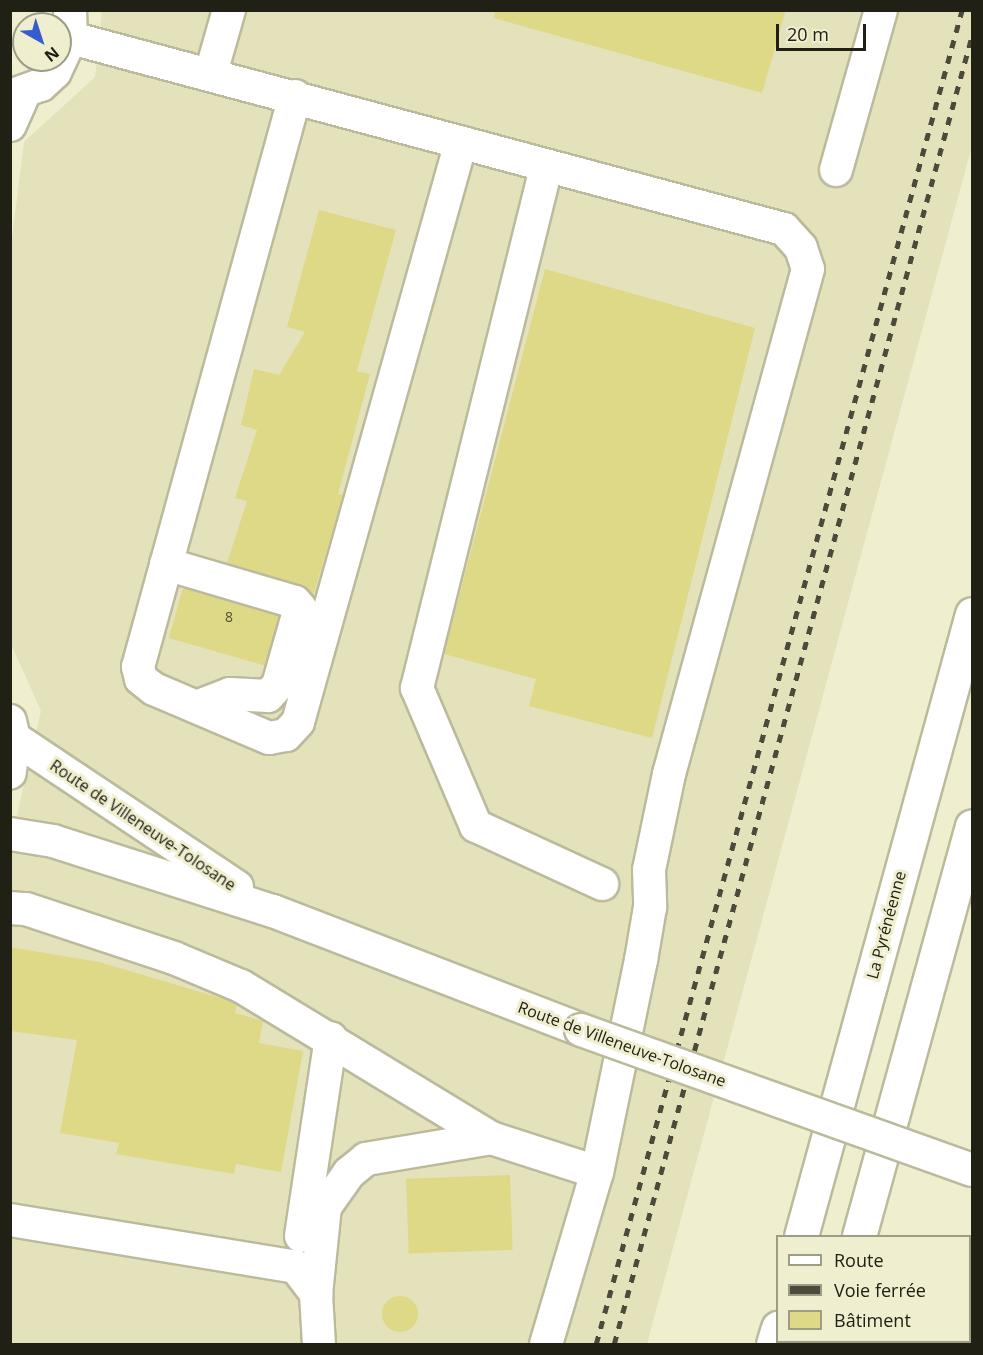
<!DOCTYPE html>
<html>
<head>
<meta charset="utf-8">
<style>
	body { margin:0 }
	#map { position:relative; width:983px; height:1355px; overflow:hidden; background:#efeecf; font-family:"Open Sans",sans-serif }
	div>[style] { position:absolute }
	.built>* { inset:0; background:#e3e2bb }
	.building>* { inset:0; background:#ded986; transform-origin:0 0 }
	.round { border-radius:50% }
	.roads { filter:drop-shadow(2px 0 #bbba9c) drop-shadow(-2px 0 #bbba9c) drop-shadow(0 2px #bbba9c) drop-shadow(0 -2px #bbba9c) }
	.minor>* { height:32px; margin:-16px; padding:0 16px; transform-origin:16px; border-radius:16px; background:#fff }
	.highway>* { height:33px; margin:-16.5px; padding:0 16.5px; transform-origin:16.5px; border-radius:16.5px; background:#fff }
	.rail>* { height:4.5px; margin-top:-2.25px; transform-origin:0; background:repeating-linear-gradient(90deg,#4b4a3b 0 8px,transparent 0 16px) }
	.bridges { filter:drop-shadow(2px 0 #bbba9c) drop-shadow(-2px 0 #bbba9c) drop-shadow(0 2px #bbba9c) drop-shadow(0 -2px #bbba9c) }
	.minor-bridge>* { height:32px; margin:-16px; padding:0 16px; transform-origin:16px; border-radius:16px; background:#fff }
	span { translate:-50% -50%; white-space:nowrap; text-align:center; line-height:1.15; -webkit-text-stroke:6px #efeecf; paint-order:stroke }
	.number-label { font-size:14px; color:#504e31 }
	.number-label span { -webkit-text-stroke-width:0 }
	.street-label { font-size:16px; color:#212015 }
	.frame { position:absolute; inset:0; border:12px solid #212015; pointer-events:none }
	.legend { position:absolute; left:776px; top:1235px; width:195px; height:108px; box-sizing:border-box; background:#efeecf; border:2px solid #9d9c85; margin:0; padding:8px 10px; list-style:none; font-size:18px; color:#212015 }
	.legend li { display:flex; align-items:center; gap:12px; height:30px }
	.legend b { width:30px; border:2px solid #9d9c85 }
	.north { position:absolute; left:12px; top:12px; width:60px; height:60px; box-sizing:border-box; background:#efeecf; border:2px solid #9d9c85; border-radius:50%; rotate:141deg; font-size:16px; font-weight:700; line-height:24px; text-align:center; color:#212015 }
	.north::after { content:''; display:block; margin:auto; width:21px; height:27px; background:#355dce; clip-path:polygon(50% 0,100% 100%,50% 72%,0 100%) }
	.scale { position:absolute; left:776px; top:24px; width:90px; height:27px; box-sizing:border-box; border:3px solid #212015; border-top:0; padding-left:8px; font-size:18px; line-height:21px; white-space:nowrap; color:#212015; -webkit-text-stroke:4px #efeecf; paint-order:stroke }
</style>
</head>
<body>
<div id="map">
	<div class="built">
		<i style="clip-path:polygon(102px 11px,972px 11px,972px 146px,647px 1344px,11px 1344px,10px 845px,41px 711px,11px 644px,11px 246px,24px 142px,95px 77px)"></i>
	</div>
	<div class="building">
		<i style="clip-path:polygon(495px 10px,786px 10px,762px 93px,494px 18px)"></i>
		<i style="clip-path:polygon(319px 210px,396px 230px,357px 371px,370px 374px,338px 494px,343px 495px,313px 596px,300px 585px,227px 563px,247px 501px,235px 498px,257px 430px,241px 425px,254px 369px,279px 375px,305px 332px,287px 327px)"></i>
		<i style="clip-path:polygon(545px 269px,755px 328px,652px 738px,529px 706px,536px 679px,444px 654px)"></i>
		<i style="left:183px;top:588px;width:100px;height:52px;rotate:16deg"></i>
		<i style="clip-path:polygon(10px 947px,99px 962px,231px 1001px,237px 1004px,235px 1013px,263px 1021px,259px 1043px,303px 1051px,281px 1172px,236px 1164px,234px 1174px,116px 1154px,119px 1143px,60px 1133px,77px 1040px,10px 1031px)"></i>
		<i style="left:510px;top:1175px;width:75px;height:104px;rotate:88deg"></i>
		<i class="round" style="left:382px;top:1296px;width:36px;height:36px"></i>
	</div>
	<div class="roads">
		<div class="minor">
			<i style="left:71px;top:38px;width:738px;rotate:15deg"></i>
			<i style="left:784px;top:229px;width:25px;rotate:48deg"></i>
			<i style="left:801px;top:248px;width:22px;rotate:72deg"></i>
			<i style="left:808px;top:269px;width:524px;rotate:105.39deg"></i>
			<i style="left:669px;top:774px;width:98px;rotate:101.8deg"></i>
			<i style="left:649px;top:870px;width:37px;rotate:88deg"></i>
			<i style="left:650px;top:907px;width:54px;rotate:99.6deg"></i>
			<i style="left:641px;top:960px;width:217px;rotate:101.7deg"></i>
			<i style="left:597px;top:1172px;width:179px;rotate:106.5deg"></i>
			<i style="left:211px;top:73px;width:66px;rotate:-74.1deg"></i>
			<i style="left:10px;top:96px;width:33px;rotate:-20deg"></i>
			<i style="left:41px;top:85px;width:19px;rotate:-43deg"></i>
			<i style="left:55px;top:72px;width:38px;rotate:-65deg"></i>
			<i style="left:71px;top:38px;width:28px;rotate:-92deg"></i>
			<i style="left:295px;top:96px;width:592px;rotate:105.37deg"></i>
			<i style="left:138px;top:667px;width:12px;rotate:76deg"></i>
			<i style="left:141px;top:679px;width:16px;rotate:38deg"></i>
			<i style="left:154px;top:689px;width:125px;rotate:23.1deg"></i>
			<i style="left:269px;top:738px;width:17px;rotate:-10deg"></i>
			<i style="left:286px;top:735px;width:18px;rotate:-47deg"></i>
			<i style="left:298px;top:722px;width:602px;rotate:-74.3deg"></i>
			<i style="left:10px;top:125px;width:35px;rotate:-66deg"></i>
			<i style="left:546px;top:168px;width:536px;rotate:103.93deg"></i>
			<i style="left:417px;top:688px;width:150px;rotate:66.9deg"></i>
			<i style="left:476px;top:826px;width:139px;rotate:24.7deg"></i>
			<i style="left:836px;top:170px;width:166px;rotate:-74.3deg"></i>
			<i style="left:166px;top:564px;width:134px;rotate:16.4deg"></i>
			<i style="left:295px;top:602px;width:8px;rotate:50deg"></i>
			<i style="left:300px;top:608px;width:80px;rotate:105.9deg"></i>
			<i style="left:278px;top:685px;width:15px;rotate:132deg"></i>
			<i style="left:268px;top:696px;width:38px;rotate:-177deg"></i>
			<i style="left:230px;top:694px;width:36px;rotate:159deg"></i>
			<i style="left:10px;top:721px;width:17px;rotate:77deg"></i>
			<i style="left:14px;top:738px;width:35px;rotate:97deg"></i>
			<i style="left:14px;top:738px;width:268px;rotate:33.7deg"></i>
			<i style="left:10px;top:834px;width:44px;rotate:9.2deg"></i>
			<i style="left:53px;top:841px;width:231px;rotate:17.7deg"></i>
			<i style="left:273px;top:911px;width:330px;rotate:21.1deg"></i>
			<i style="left:10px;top:908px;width:16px;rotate:4deg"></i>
			<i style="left:26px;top:909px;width:156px;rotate:18.3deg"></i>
			<i style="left:174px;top:958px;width:73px;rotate:22.7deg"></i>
			<i style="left:241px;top:986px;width:293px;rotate:31.3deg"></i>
			<i style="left:491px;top:1138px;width:111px;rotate:17.8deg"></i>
			<i style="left:10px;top:1220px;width:290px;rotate:9.3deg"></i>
			<i style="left:296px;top:1267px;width:34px;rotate:53deg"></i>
			<i style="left:316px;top:1294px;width:50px;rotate:86.6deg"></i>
			<i style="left:301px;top:1236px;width:200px;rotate:-81.4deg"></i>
			<i style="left:316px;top:1294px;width:87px;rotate:-84.1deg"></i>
			<i style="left:325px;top:1207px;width:42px;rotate:-54.8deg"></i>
			<i style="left:349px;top:1173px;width:22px;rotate:-39deg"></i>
			<i style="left:366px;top:1159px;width:127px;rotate:-9.5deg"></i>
		</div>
		<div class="highway">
			<i style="left:801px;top:1236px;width:645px;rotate:-74.63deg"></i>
			<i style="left:859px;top:1236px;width:425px;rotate:-74.6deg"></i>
			<i style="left:773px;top:1344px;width:17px;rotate:-73deg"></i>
			<i style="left:831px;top:1344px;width:2px;rotate:-90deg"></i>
		</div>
	</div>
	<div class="rail">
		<i style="left:596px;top:1344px;width:1383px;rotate:-74.66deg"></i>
		<i style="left:614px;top:1344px;width:1357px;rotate:-74.7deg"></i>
	</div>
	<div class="bridges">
		<div class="minor-bridge">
			<i style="left:581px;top:1030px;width:415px;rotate:19.7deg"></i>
		</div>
	</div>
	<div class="number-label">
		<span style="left:229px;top:617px">8</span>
	</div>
	<div class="street-label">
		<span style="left:143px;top:825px;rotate:34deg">Route de Villeneuve-Tolosane</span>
		<span style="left:886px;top:925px;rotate:-75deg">La Pyrénéenne</span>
		<span style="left:622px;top:1044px;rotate:20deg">Route de Villeneuve-Tolosane</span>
	</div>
	<div class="frame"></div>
	<ul class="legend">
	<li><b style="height:8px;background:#fff"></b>Route</li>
	<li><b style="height:8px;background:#4b4a3b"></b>Voie ferrée</li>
	<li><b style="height:16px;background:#ded986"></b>Bâtiment</li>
	</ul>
	<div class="north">N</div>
	<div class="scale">20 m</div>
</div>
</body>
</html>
